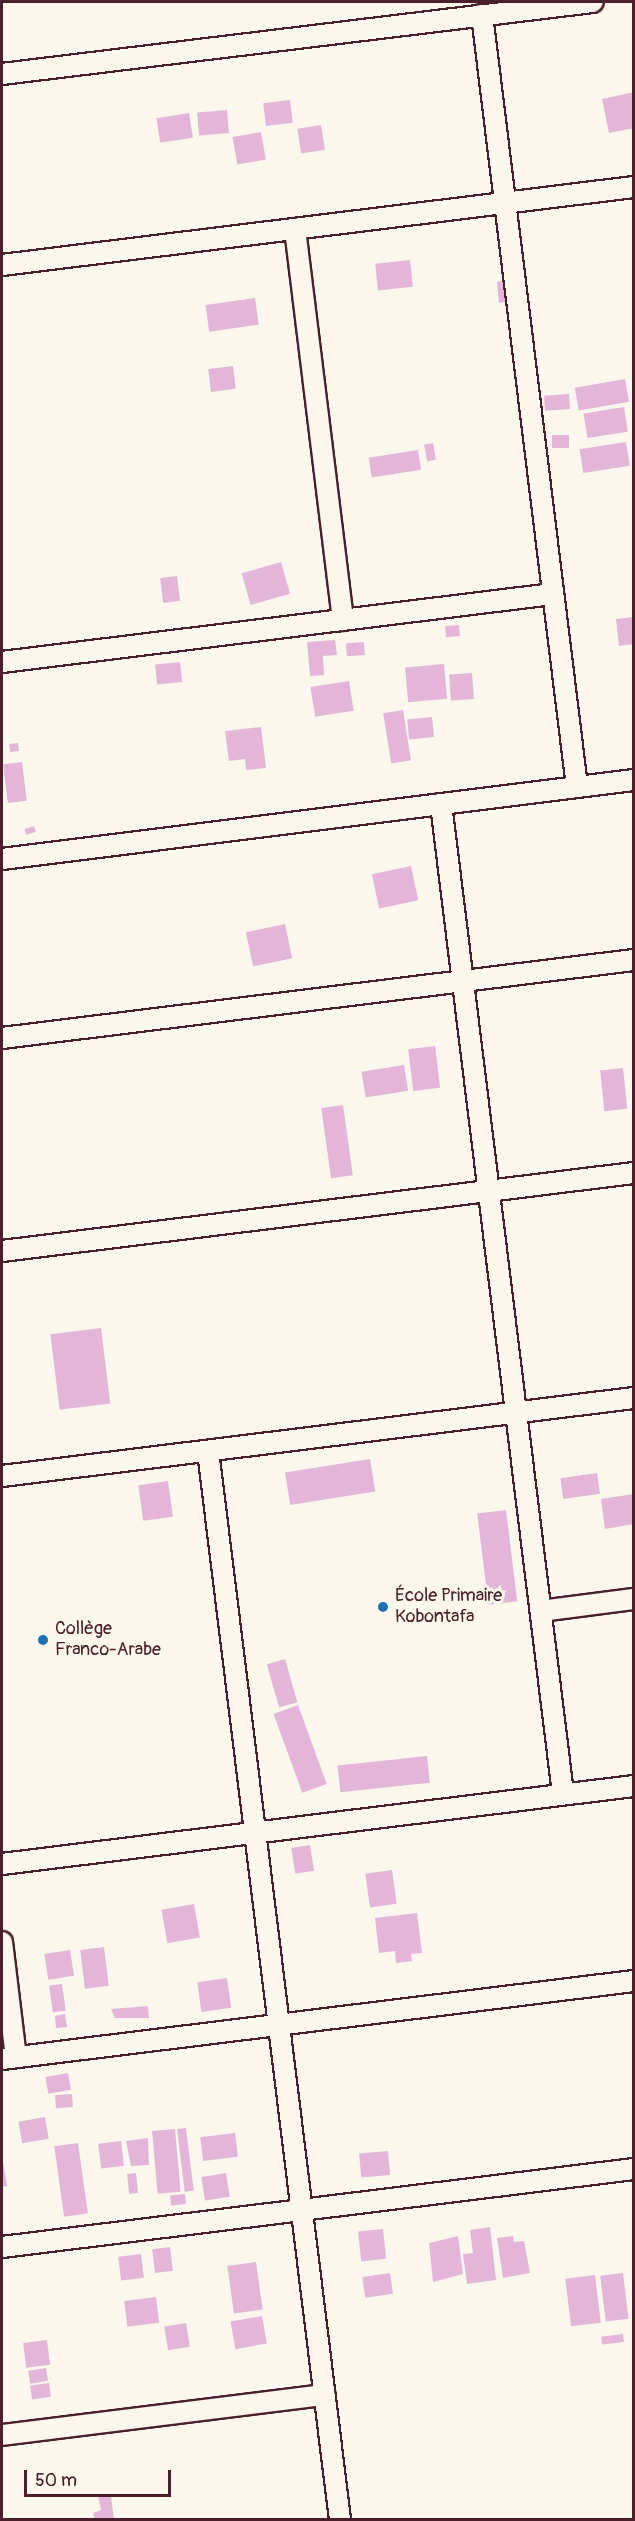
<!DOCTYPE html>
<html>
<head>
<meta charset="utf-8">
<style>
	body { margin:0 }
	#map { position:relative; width:635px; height:2521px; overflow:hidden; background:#fbf7ec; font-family:Pangolin,sans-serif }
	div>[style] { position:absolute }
	.building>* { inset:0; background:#e3b6d9; transform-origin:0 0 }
	.roads { filter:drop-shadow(2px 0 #4a1f2b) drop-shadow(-2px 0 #4a1f2b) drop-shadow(0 2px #4a1f2b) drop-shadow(0 -2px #4a1f2b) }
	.street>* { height:20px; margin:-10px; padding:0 10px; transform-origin:10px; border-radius:10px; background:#fbf7ec }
	.dots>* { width:16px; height:16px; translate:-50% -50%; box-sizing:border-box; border:3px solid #fbf7ec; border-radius:50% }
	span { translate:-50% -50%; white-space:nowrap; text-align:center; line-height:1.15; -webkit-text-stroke:6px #fbf7ec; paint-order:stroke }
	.poi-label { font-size:18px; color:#4a1f2b }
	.left { translate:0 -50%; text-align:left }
	.frame { position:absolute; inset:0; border:3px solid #4a1f2b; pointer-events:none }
	.scale { position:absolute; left:24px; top:2470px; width:147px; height:27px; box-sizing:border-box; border:3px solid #4a1f2b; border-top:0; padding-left:8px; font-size:18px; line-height:21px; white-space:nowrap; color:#4a1f2b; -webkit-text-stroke:4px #fbf7ec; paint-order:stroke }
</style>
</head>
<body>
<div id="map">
	<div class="building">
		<i style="clip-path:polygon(634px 92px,634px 128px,609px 133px,602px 99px)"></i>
		<i style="left:290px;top:100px;width:23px;height:27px;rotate:83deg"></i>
		<i style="left:227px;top:110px;width:23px;height:30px;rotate:85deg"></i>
		<i style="left:189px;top:113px;width:25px;height:33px;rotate:81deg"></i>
		<i style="left:321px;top:125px;width:25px;height:24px;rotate:81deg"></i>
		<i style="left:261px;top:132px;width:28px;height:29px;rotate:80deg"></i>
		<i style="left:410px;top:260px;width:27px;height:35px;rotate:84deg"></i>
		<i style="left:506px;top:281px;width:21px;height:9px;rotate:85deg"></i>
		<i style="left:255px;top:298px;width:27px;height:50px;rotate:82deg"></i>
		<i style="left:233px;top:366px;width:23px;height:25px;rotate:83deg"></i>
		<i style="left:625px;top:379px;width:23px;height:51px;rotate:80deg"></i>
		<i style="left:569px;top:394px;width:15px;height:25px;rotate:86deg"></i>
		<i style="left:624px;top:407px;width:25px;height:41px;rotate:81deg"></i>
		<i style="left:552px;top:435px;width:17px;height:13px"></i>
		<i style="left:626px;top:442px;width:24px;height:47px;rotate:81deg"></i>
		<i style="left:433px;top:443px;width:17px;height:9px;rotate:80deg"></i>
		<i style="left:418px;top:450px;width:20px;height:50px;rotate:81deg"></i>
		<i style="left:281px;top:562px;width:33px;height:41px;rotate:74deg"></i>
		<i style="left:177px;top:576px;width:25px;height:17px;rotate:83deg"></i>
		<i style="clip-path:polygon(634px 617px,634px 644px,619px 646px,616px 619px)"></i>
		<i style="left:459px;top:625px;width:11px;height:14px;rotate:85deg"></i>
		<i style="clip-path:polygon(335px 640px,337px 655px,323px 656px,324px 675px,310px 676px,307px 642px)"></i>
		<i style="left:364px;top:642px;width:13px;height:18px;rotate:86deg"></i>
		<i style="left:180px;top:662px;width:20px;height:25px;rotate:84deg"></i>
		<i style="left:444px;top:664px;width:35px;height:39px;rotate:85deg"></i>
		<i style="left:472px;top:673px;width:26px;height:23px;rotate:86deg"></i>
		<i style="left:349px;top:681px;width:30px;height:39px;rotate:81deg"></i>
		<i style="left:403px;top:710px;width:51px;height:20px;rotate:81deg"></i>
		<i style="left:432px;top:717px;width:20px;height:25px;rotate:84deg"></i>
		<i style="clip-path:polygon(261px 727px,266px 768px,246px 770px,245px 759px,229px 761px,225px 731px)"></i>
		<i style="left:18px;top:743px;width:8px;height:9px;rotate:83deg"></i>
		<i style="left:22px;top:762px;width:39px;height:19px;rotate:83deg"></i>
		<i style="left:34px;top:826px;width:6px;height:10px;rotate:72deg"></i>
		<i style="left:411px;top:866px;width:35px;height:40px;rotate:78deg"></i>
		<i style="left:285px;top:924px;width:35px;height:40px;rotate:78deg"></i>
		<i style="left:435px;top:1046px;width:42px;height:27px;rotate:83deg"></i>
		<i style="left:404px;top:1065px;width:26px;height:43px;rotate:81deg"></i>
		<i style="left:623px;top:1068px;width:41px;height:23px;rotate:84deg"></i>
		<i style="left:343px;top:1105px;width:71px;height:22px;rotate:82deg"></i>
		<i style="left:101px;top:1328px;width:76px;height:51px;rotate:83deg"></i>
		<i style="left:370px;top:1459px;width:33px;height:86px;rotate:81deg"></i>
		<i style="left:597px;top:1473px;width:21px;height:37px;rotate:82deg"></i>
		<i style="left:168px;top:1481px;width:36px;height:30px;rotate:82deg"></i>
		<i style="clip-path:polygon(634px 1494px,634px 1524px,605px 1529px,601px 1499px)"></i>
		<i style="left:506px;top:1510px;width:92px;height:29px;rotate:83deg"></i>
		<i style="left:285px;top:1659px;width:45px;height:19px;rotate:74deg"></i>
		<i style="left:298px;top:1705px;width:84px;height:26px;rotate:70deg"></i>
		<i style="left:427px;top:1756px;width:27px;height:90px;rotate:84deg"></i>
		<i style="left:310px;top:1845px;width:26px;height:19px;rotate:81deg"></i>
		<i style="left:392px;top:1870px;width:34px;height:27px;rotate:82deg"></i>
		<i style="left:194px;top:1904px;width:34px;height:33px;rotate:80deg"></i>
		<i style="clip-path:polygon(417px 1913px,422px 1953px,411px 1954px,412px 1961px,396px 1963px,395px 1951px,379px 1953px,375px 1918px)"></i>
		<i style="left:104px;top:1947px;width:39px;height:24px;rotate:83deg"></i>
		<i style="left:70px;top:1950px;width:26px;height:26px;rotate:81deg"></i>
		<i style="left:227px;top:1978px;width:30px;height:30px;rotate:82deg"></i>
		<i style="left:62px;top:1984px;width:27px;height:13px;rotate:82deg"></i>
		<i style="clip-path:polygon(148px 2006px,149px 2018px,115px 2018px,111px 2009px)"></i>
		<i style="clip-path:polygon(65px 2014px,67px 2027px,56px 2028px,55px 2016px)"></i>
		<i style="left:68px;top:2073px;width:17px;height:23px;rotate:80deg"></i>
		<i style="left:72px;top:2094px;width:13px;height:17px;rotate:86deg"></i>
		<i style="left:45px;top:2117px;width:22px;height:27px;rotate:80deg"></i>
		<i style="left:186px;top:2128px;width:63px;height:9px;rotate:83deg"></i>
		<i style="left:175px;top:2129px;width:63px;height:23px;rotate:85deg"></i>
		<i style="left:235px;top:2133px;width:24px;height:35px;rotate:83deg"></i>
		<i style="clip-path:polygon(148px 2138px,149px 2165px,131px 2166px,126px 2141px)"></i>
		<i style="left:121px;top:2141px;width:25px;height:23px;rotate:83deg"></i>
		<i style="left:78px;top:2143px;width:71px;height:24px;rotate:82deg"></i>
		<i style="left:388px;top:2151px;width:24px;height:29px;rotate:85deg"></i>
		<i style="clip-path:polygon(2px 2155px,7px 2186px,2px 2187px)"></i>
		<i style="left:136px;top:2173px;width:20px;height:9px;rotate:84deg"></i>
		<i style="left:226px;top:2173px;width:24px;height:25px;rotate:81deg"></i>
		<i style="left:185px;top:2194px;width:10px;height:15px;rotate:84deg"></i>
		<i style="clip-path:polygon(490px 2227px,496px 2280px,467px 2284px,463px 2254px,473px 2253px,470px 2230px)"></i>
		<i style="left:383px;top:2229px;width:30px;height:25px;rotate:84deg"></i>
		<i style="clip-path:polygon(458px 2236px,463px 2274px,433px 2282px,429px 2243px)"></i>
		<i style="clip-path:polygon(513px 2236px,514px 2242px,524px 2241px,530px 2273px,503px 2278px,497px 2238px)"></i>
		<i style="left:170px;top:2247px;width:24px;height:18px;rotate:83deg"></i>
		<i style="left:141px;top:2254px;width:24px;height:23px;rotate:83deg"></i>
		<i style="left:256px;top:2262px;width:48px;height:29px;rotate:82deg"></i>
		<i style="left:390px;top:2273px;width:21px;height:28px;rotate:82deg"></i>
		<i style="left:623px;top:2273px;width:46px;height:23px;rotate:83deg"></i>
		<i style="left:595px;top:2275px;width:48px;height:30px;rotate:83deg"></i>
		<i style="left:156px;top:2297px;width:26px;height:32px;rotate:83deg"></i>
		<i style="left:262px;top:2316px;width:28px;height:32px;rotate:80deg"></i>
		<i style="left:186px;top:2323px;width:24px;height:22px;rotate:81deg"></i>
		<i style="left:623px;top:2334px;width:8px;height:22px;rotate:83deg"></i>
		<i style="left:47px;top:2340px;width:25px;height:24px;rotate:83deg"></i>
		<i style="left:46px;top:2368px;width:13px;height:18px;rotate:81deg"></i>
		<i style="left:49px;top:2383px;width:14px;height:19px;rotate:82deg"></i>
		<i style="clip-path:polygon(98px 2495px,111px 2496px,114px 2520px,95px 2520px,93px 2513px,101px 2510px)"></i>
	</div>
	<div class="roads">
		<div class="street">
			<i style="left:482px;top:15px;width:778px;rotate:82.98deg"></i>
			<i style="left:2px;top:74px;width:595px;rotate:-6.95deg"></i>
			<i style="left:295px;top:229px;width:394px;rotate:83deg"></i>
			<i style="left:2px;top:265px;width:637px;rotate:-7.04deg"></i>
			<i style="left:2px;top:662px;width:555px;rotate:-7.04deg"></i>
			<i style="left:441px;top:804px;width:997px;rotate:82.97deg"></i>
			<i style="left:2px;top:859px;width:637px;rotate:-7.13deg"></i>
			<i style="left:2px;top:1038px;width:637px;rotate:-7.04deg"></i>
			<i style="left:2px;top:1251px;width:637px;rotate:-7.04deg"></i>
			<i style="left:208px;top:1451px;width:1077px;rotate:82.96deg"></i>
			<i style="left:2px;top:1476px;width:637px;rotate:-7.04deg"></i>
			<i style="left:541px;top:1611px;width:94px;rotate:-7.4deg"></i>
			<i style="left:2px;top:1864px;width:637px;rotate:-7.04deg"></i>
			<i style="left:2px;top:1942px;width:116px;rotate:83.1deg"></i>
			<i style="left:2px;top:2059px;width:637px;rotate:-7.04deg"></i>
			<i style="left:2px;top:2247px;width:637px;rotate:-7.04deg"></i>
			<i style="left:2px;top:2435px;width:325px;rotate:-7.1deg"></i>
		</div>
	</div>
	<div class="dots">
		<i style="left:383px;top:1607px;background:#1f6fb2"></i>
		<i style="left:43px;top:1640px;background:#1f6fb2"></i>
	</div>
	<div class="poi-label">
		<span class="left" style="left:395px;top:1607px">École Primaire<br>Kobontafa</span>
		<span class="left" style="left:55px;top:1640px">Collège<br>Franco-Arabe</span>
	</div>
	<div class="frame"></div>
	<div class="scale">50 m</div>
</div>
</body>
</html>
